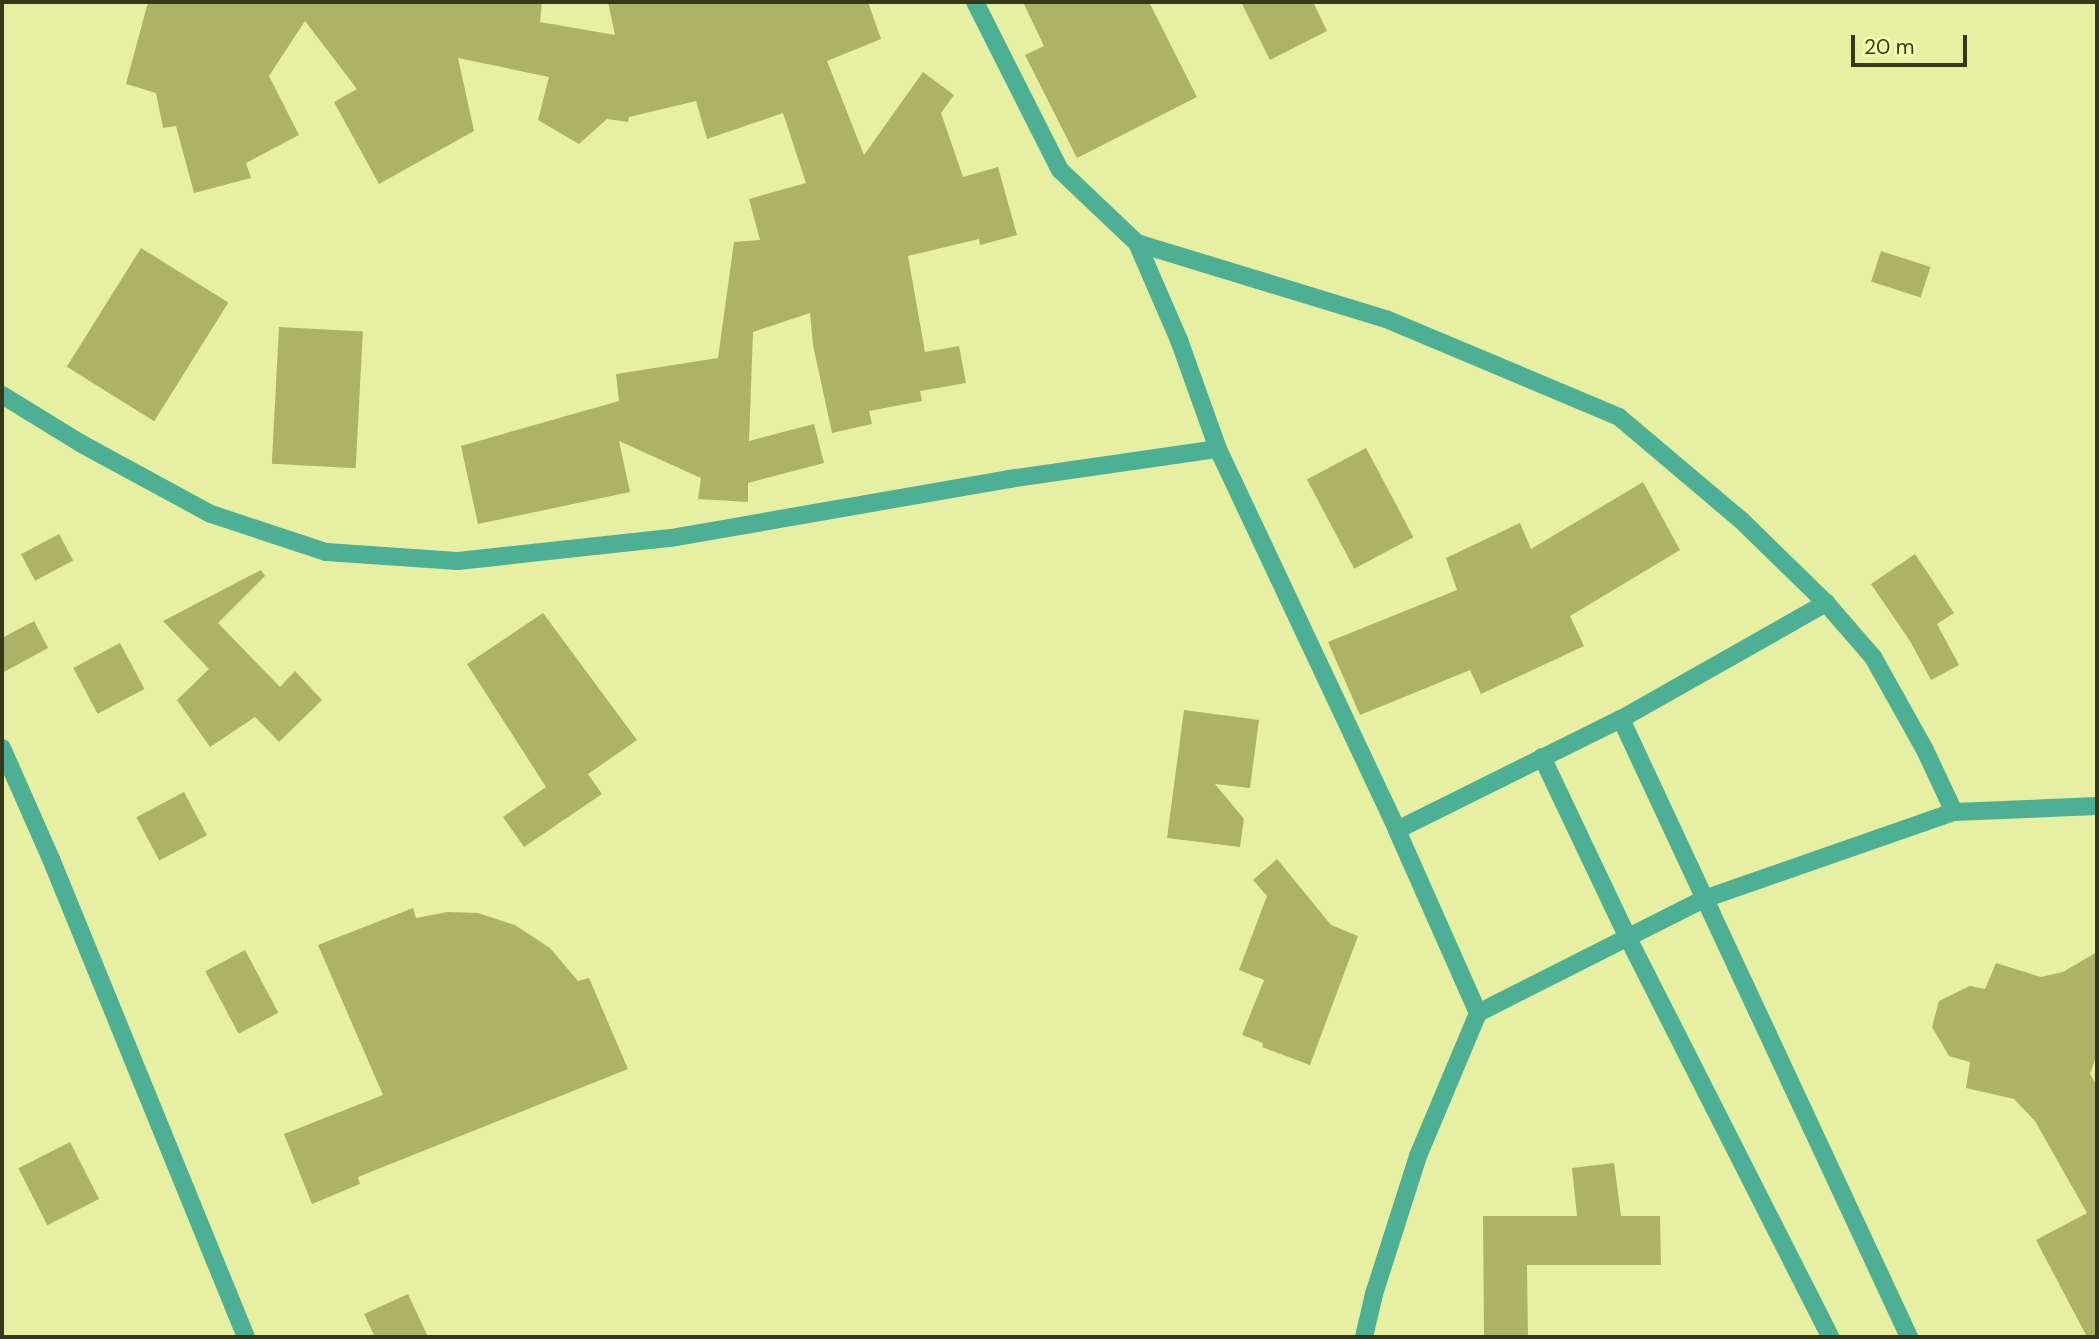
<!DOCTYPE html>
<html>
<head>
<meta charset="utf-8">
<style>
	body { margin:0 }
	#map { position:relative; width:2099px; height:1339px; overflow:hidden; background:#e7efa2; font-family:"DM Sans",sans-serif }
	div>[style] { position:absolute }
	.building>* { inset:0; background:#acb368; transform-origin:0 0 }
	.minor>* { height:18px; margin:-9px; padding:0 9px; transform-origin:9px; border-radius:9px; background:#4db095 }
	span { translate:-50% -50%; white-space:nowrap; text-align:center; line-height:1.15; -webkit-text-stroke:6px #f5fdaf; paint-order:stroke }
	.frame { position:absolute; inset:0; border:4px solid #363919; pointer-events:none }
	.scale { position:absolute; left:1851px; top:35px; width:116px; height:32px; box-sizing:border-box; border:4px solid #363919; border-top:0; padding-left:9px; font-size:21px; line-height:24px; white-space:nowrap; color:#363919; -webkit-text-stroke:5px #f5fdaf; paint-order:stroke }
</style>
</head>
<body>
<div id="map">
	<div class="building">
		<i style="clip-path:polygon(148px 2px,542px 2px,540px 22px,615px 35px,608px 2px,868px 2px,881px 39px,827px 61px,864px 155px,923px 72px,954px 95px,941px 113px,963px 177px,998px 167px,1017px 235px,980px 245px,979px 239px,908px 256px,925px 352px,959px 346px,966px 383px,920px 391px,922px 401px,869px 411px,872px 424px,832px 433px,813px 345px,810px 313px,753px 332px,749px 441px,814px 424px,824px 463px,748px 483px,748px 502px,698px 499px,701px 478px,619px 441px,630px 492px,478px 524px,461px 446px,619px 401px,616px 374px,718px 358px,734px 242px,760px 240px,749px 199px,806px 183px,783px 113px,707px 139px,696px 101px,629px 117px,628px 122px,607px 119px,579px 144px,538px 120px,549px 77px,458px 58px,474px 131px,379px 184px,334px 102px,357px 89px,305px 21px,269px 76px,299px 135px,246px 163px,251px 178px,194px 193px,176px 126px,163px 128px,156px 93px,126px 84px)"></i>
		<i style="clip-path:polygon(1023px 2px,1149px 2px,1197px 97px,1077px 158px,1025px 55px,1044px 46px)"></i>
		<i style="clip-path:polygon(1241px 2px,1313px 2px,1327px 31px,1270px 60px)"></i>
		<i style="left:141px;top:248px;width:103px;height:140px;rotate:32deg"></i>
		<i style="left:1881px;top:251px;width:52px;height:32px;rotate:18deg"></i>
		<i style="left:279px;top:327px;width:84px;height:137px;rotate:3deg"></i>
		<i style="left:1366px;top:448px;width:101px;height:67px;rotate:62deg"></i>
		<i style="clip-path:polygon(1643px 482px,1680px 550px,1570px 616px,1584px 646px,1481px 694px,1470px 670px,1360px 715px,1328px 642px,1457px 590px,1446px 558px,1520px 523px,1531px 549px)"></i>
		<i style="left:59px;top:534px;width:30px;height:43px;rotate:62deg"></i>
		<i style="clip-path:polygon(1915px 554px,1954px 613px,1937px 624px,1959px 665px,1931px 680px,1910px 641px,1871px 584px)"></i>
		<i style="clip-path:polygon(261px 570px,265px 576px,218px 623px,280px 687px,295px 671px,322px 700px,279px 742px,255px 717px,210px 747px,177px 700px,209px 669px,163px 621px)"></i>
		<i style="clip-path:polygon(543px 613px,637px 740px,588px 774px,602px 794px,524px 847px,503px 817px,546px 787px,467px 664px)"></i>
		<i style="clip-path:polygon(34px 621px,48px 648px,2px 673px,2px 638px)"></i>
		<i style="left:120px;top:643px;width:52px;height:53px;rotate:62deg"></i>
		<i style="clip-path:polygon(1184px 710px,1259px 720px,1250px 788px,1215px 784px,1244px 819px,1240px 847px,1167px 838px)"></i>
		<i style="left:184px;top:792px;width:49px;height:54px;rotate:62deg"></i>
		<i style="clip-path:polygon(1277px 859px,1331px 925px,1358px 936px,1310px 1065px,1262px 1047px,1263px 1043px,1242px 1035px,1264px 980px,1239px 970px,1267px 896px,1253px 880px)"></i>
		<i style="clip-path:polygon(413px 908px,416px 918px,448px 912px,478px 913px,515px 925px,550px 948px,578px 981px,589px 978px,628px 1069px,358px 1177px,360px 1184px,312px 1204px,284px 1134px,383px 1095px,318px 945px)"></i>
		<i style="left:245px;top:950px;width:71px;height:45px;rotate:62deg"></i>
		<i style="clip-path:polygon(2097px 952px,2097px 1054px,2090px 1074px,2097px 1086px,2097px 1337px,2087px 1337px,2036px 1240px,2087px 1213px,2035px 1121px,2014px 1099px,1966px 1088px,1970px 1062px,1949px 1056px,1932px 1027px,1939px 1001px,1970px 986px,1985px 989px,1996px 963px,2041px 977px,2063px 972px)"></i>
		<i style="left:70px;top:1142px;width:64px;height:58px;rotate:63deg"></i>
		<i style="clip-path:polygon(1614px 1163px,1621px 1216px,1660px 1216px,1661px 1265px,1527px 1265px,1528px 1337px,1484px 1337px,1483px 1216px,1577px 1216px,1572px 1168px)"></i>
		<i style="clip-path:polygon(408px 1294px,428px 1337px,375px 1337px,364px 1314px)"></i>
	</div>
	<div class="minor">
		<i style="left:975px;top:2px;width:188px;rotate:63.2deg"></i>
		<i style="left:1060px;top:170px;width:106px;rotate:43.5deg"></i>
		<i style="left:1137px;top:243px;width:106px;rotate:66.6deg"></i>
		<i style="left:1179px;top:340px;width:116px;rotate:70.3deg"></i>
		<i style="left:1137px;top:243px;width:260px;rotate:17deg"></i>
		<i style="left:1386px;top:319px;width:253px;rotate:22.8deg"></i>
		<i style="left:1619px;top:417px;width:160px;rotate:40.2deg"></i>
		<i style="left:1741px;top:520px;width:119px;rotate:44.3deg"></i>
		<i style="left:2px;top:395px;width:92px;rotate:31.6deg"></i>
		<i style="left:80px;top:443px;width:149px;rotate:28.5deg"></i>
		<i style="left:211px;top:514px;width:121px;rotate:18.3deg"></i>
		<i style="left:326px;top:552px;width:132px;rotate:3.9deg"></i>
		<i style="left:458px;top:561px;width:214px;rotate:-6.2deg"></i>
		<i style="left:671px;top:538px;width:343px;rotate:-9.9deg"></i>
		<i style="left:1009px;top:479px;width:211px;rotate:-8.2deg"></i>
		<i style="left:1218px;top:449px;width:421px;rotate:64.8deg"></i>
		<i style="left:1621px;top:719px;width:682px;rotate:65.01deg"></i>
		<i style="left:2px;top:748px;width:121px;rotate:66.2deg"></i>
		<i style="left:51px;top:859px;width:516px;rotate:67.81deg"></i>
		<i style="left:1542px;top:757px;width:203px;rotate:64.6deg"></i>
		<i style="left:1629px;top:940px;width:445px;rotate:63.1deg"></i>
		<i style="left:1478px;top:1013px;width:200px;rotate:-113.9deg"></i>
		<i style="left:1397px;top:830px;width:250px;rotate:-26.4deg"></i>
		<i style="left:1621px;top:719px;width:236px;rotate:-29.5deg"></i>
		<i style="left:1826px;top:603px;width:72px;rotate:49deg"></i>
		<i style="left:1873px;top:657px;width:107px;rotate:60.8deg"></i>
		<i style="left:1925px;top:750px;width:68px;rotate:64.9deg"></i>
		<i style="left:1364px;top:1337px;width:44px;rotate:-76.9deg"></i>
		<i style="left:1374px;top:1294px;width:145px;rotate:-72.3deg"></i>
		<i style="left:1418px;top:1156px;width:155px;rotate:-67.2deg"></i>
		<i style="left:1478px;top:1013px;width:253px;rotate:-26.8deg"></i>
		<i style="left:1704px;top:899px;width:265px;rotate:-19.2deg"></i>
		<i style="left:1954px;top:812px;width:143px;rotate:-2.4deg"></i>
	</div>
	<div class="frame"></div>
	<div class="scale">20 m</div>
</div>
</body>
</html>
